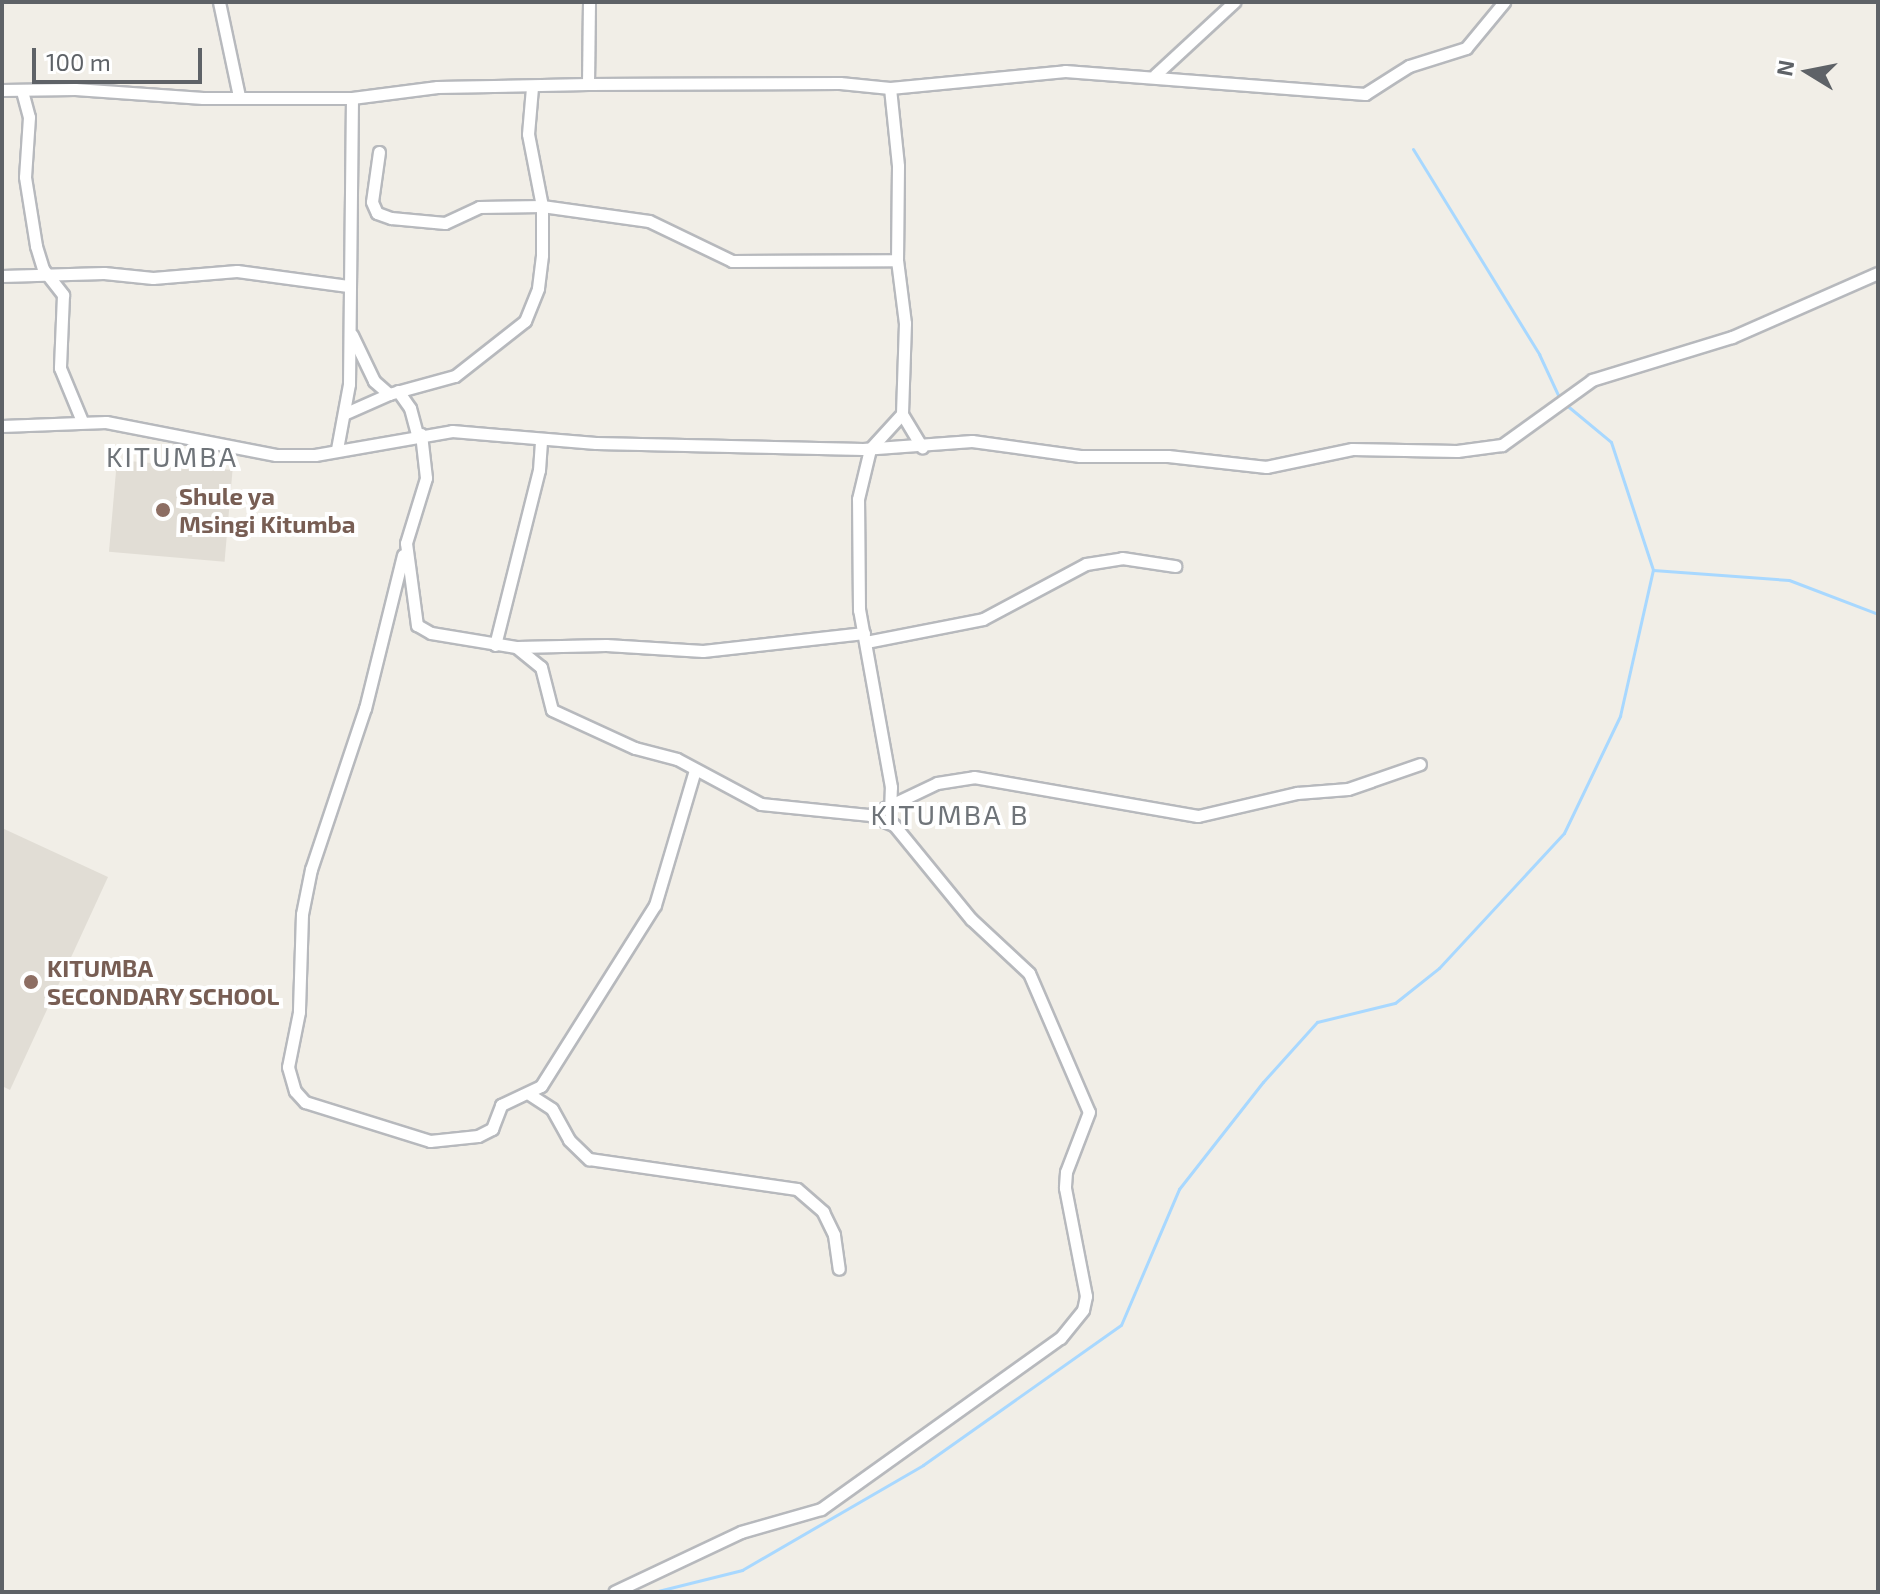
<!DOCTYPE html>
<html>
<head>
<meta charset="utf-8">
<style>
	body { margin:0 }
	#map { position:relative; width:1880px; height:1594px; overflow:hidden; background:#f1eee7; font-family:"Exo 2",sans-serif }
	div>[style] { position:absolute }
	.education>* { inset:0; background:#e1ddd5; transform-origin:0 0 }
	.stream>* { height:3px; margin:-1.5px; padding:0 1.5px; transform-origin:1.5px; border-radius:1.5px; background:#a8d8ff }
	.roads { filter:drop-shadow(2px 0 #b7b9bd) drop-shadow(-2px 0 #b7b9bd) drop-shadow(0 2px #b7b9bd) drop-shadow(0 -2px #b7b9bd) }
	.minor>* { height:11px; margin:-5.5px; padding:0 5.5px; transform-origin:5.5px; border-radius:5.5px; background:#fff }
	.dots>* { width:22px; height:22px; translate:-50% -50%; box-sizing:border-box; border:4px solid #fff; border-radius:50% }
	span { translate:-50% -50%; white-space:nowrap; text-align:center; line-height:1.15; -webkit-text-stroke:8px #fff; paint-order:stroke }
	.education-label { font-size:24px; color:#785e54; font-weight:700 }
	.left { translate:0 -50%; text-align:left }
	.quarter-label { font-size:28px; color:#6f7479; letter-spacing:2px }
	.frame { position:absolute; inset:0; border:4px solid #5e6267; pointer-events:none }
	.north { position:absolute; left:1768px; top:32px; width:80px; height:80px; -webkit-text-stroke:6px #fff; paint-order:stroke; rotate:280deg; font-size:22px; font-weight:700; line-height:32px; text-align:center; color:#5e6267 }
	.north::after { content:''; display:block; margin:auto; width:28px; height:36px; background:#5e6267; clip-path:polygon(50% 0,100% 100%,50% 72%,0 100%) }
	.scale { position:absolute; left:32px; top:48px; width:170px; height:36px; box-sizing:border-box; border:4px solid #5e6267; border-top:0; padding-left:10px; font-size:24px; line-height:28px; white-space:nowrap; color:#5e6267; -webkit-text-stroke:6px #fff; paint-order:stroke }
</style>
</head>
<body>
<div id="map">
	<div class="education">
		<i style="left:117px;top:460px;width:116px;height:92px;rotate:5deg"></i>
		<i style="clip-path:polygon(2px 828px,108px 877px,10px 1090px,2px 1086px)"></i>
	</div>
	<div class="stream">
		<i style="left:1413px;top:149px;width:241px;rotate:58.4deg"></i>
		<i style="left:1539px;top:354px;width:47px;rotate:65.1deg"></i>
		<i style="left:1564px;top:403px;width:61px;rotate:39.7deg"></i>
		<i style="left:1611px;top:442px;width:135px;rotate:71.8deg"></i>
		<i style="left:654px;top:1592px;width:91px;rotate:-14deg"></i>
		<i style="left:742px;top:1570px;width:209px;rotate:-30.1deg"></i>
		<i style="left:923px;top:1465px;width:242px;rotate:-35.3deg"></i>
		<i style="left:1121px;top:1325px;width:148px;rotate:-66.9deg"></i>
		<i style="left:1179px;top:1189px;width:136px;rotate:-51.9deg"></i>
		<i style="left:1263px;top:1082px;width:81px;rotate:-48deg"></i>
		<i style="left:1317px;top:1022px;width:80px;rotate:-13.7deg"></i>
		<i style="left:1395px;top:1003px;width:56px;rotate:-38.5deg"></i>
		<i style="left:1439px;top:968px;width:184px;rotate:-47.2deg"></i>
		<i style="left:1564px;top:833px;width:130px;rotate:-64.4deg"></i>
		<i style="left:1620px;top:716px;width:150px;rotate:-77.3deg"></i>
		<i style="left:1653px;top:570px;width:136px;rotate:4.2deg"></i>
		<i style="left:1789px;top:580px;width:95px;rotate:20.9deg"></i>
	</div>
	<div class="roads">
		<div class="minor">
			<i style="left:219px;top:2px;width:96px;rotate:78deg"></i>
			<i style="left:1155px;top:75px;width:108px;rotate:-42.7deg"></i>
			<i style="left:588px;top:84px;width:82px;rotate:-89.3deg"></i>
			<i style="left:890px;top:88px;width:78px;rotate:84.1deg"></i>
			<i style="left:898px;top:166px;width:94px;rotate:90.6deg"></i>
			<i style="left:897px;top:260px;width:64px;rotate:82.8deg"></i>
			<i style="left:905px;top:323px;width:91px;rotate:91.9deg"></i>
			<i style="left:902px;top:414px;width:39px;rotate:59deg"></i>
			<i style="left:2px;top:90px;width:73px;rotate:-0.8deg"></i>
			<i style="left:75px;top:89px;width:128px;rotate:4deg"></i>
			<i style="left:203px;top:98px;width:149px"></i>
			<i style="left:352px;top:98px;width:86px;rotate:-7.4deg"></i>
			<i style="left:437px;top:87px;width:151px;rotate:-1.1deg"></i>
			<i style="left:588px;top:84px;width:252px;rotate:-0.2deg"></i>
			<i style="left:840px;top:83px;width:50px;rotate:5.7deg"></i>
			<i style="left:890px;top:88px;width:176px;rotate:-5.5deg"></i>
			<i style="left:1065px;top:71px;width:301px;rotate:4.4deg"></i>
			<i style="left:1365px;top:94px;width:52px;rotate:-32.5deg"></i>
			<i style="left:1409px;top:66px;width:60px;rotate:-17.5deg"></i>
			<i style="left:1466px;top:48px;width:60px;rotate:-50.4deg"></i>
			<i style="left:22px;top:91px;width:27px;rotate:75deg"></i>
			<i style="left:29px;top:117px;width:60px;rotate:93.8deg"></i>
			<i style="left:25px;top:177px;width:70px;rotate:80.9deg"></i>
			<i style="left:36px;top:246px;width:24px;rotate:73deg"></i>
			<i style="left:43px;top:269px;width:33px;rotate:52deg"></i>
			<i style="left:63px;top:295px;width:73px;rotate:92.4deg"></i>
			<i style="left:60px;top:368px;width:57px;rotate:67.5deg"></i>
			<i style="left:379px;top:152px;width:50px;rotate:98deg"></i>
			<i style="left:372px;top:202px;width:12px;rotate:66deg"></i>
			<i style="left:377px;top:213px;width:15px;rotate:20deg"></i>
			<i style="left:391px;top:218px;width:54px;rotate:5.3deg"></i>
			<i style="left:445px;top:223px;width:38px;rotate:-25deg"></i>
			<i style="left:479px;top:207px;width:63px;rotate:-0.9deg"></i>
			<i style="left:542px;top:206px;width:108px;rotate:8deg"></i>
			<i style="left:649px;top:221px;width:92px;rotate:25.7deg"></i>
			<i style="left:732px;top:261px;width:165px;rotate:-0.3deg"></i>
			<i style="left:2px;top:276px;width:102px;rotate:-1.7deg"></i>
			<i style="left:104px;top:273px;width:49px;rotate:5.8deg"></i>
			<i style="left:153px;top:278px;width:84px;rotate:-4.8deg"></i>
			<i style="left:237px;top:271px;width:112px;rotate:7.7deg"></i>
			<i style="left:352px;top:335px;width:51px;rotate:64.4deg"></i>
			<i style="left:374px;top:381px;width:20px;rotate:41deg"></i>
			<i style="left:398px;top:391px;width:21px;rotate:55deg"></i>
			<i style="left:410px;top:408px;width:28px;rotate:75deg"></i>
			<i style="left:346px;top:413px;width:47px;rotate:-23.8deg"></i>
			<i style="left:389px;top:394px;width:68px;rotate:-15.3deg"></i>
			<i style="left:455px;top:376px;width:89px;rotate:-38.2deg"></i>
			<i style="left:525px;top:321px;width:35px;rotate:-68deg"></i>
			<i style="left:538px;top:288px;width:33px;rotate:-83deg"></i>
			<i style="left:542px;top:255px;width:49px;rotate:-90deg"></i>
			<i style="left:542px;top:206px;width:73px;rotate:-101deg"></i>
			<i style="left:528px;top:134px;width:47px;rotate:-85.1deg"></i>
			<i style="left:2px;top:426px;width:104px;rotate:-2.2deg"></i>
			<i style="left:106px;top:422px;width:173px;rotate:11deg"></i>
			<i style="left:276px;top:455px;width:39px"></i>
			<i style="left:315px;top:455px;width:139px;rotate:-9.9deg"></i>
			<i style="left:452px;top:431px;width:144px;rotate:4.8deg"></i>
			<i style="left:596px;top:443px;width:267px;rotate:1.3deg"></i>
			<i style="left:863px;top:449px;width:109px;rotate:-4.2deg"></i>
			<i style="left:972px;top:441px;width:109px;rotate:7.9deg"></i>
			<i style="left:1080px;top:456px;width:88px"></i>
			<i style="left:1168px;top:456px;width:99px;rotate:6.4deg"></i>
			<i style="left:1266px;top:467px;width:88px;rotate:-11.8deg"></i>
			<i style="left:1352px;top:449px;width:105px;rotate:1.1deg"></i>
			<i style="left:1457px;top:451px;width:45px;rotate:-7.6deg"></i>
			<i style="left:1502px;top:445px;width:111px;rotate:-35.8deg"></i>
			<i style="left:1592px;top:380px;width:146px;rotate:-17.1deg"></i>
			<i style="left:1732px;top:337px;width:159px;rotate:-23.7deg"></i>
			<i style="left:421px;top:434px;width:44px;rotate:83.5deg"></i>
			<i style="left:426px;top:478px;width:68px;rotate:107.1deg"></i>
			<i style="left:406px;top:543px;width:83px;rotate:82.4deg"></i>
			<i style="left:417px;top:625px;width:16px;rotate:30deg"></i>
			<i style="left:431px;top:633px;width:86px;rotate:9.4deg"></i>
			<i style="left:516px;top:647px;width:32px;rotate:39deg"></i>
			<i style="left:541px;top:667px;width:44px;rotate:75.7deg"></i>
			<i style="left:552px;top:710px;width:91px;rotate:24.6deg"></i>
			<i style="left:635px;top:748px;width:43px;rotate:14.7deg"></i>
			<i style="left:677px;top:759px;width:95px;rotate:28.2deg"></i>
			<i style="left:761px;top:804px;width:110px;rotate:5.8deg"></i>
			<i style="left:870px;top:815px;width:26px;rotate:23deg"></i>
			<i style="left:894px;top:825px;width:122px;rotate:50.7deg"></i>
			<i style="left:971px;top:919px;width:79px;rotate:43deg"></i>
			<i style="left:1029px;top:973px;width:151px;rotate:66.7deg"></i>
			<i style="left:1089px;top:1112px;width:64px;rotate:111deg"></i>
			<i style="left:1066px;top:1172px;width:16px;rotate:94deg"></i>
			<i style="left:1065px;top:1188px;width:110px;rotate:79deg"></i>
			<i style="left:1086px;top:1296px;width:14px;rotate:102deg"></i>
			<i style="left:1083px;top:1310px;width:36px;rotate:129deg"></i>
			<i style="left:1060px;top:1338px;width:294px;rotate:144.4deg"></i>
			<i style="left:821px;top:1509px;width:83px;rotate:164deg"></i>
			<i style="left:741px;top:1532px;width:140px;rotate:154.7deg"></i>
			<i style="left:337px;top:449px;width:66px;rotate:-79.5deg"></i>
			<i style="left:349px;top:384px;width:286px;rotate:-89.4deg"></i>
			<i style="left:403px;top:555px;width:158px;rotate:103.9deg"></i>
			<i style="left:365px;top:708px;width:170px;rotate:108.5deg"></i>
			<i style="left:311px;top:869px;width:46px;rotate:101.3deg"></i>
			<i style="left:302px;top:914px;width:98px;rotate:91.8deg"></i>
			<i style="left:299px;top:1012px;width:56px;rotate:101.3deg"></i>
			<i style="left:288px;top:1067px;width:25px;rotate:74deg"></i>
			<i style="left:295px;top:1091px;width:15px;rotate:48deg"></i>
			<i style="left:305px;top:1102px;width:131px;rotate:17.3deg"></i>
			<i style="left:430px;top:1141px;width:48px;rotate:-5.9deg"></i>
			<i style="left:478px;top:1136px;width:16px;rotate:-27deg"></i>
			<i style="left:492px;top:1129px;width:26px;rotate:-69deg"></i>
			<i style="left:501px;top:1105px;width:44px;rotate:-25.4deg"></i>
			<i style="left:541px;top:1086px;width:214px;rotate:-57.8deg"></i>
			<i style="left:655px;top:905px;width:141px;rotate:-73.5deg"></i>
			<i style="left:866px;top:642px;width:119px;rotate:-11.1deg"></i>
			<i style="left:983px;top:619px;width:117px;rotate:-28.1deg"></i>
			<i style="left:1086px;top:564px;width:36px;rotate:-9deg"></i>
			<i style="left:1122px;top:558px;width:54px;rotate:8.6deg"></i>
			<i style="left:495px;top:645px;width:180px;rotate:-75.9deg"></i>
			<i style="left:539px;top:470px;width:31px;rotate:-86deg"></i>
			<i style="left:517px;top:647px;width:89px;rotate:-1.3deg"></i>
			<i style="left:606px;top:645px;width:97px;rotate:3.5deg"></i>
			<i style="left:703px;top:651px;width:162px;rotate:-6.4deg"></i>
			<i style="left:890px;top:813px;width:26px;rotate:-88deg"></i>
			<i style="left:891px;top:787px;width:180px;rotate:-100.2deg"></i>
			<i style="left:859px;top:610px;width:111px;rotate:-90.5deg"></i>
			<i style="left:858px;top:499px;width:51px;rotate:-76.5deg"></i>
			<i style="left:870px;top:449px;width:47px;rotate:-47.6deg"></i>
			<i style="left:870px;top:815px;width:74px;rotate:-25.5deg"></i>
			<i style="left:937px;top:783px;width:37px;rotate:-9deg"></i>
			<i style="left:974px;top:777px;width:227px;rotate:9.9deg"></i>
			<i style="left:1198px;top:816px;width:102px;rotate:-13.1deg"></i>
			<i style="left:1297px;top:793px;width:51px;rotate:-4.5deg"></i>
			<i style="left:1348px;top:789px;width:76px;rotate:-19.1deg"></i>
			<i style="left:529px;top:1094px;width:27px;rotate:33deg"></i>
			<i style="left:552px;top:1109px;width:35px;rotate:61deg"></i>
			<i style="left:569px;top:1140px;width:28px;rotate:44deg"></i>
			<i style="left:589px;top:1159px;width:210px;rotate:8.2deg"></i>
			<i style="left:797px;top:1189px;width:35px;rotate:41deg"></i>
			<i style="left:823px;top:1212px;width:25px;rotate:64deg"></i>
			<i style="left:834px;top:1235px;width:34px;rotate:82deg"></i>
		</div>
	</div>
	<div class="dots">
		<i style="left:163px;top:510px;background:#8d6e63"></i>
		<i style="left:31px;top:982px;background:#8d6e63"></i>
	</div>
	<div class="education-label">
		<span class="left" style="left:179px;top:510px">Shule ya<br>Msingi Kitumba</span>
		<span class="left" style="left:47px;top:982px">KITUMBA<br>SECONDARY SCHOOL</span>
	</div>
	<div class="quarter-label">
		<span style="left:172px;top:456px">KITUMBA</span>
		<span style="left:950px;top:814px">KITUMBA B</span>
	</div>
	<div class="frame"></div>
	<div class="north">N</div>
	<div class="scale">100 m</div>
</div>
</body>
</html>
